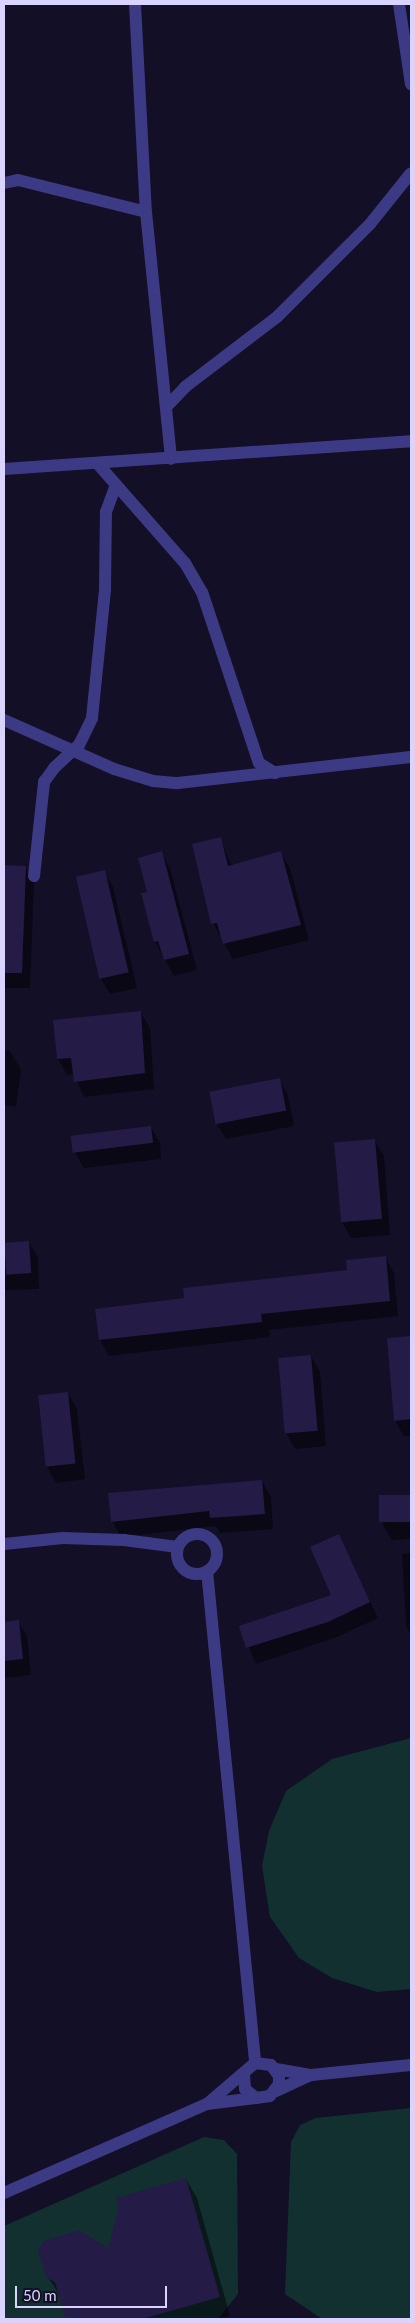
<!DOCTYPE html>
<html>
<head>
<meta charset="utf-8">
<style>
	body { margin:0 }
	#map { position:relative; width:415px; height:2323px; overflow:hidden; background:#130f26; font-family:Lato,sans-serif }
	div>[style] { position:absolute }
	.green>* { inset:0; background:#12302f }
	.shadow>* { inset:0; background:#0007 }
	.building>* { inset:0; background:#241b47; transform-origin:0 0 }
	.minor>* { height:12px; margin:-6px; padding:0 6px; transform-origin:6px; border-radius:6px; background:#3d3a85 }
	.minor>.ring { margin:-6px; padding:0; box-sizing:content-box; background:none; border:12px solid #3d3a85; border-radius:50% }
	span { translate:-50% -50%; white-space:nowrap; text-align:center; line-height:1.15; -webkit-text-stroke:4.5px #130f26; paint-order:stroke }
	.frame { position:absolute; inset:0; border:5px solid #d9d4ff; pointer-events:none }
	.scale { position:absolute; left:15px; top:2286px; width:152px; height:22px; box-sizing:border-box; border:2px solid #d9d4ff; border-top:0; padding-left:6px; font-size:15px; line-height:18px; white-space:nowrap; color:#d9d4ff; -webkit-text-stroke:4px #130f26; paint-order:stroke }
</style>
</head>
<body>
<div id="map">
	<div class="green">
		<i style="clip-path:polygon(411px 1738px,411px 1989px,377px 1992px,332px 1978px,299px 1958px,270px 1917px,262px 1866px,269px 1831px,286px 1791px,332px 1759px)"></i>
		<i style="clip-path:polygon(411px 2108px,411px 2319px,322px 2319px,285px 2294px,291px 2142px,300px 2125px,316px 2118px)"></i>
		<i style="clip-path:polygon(204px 2137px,224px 2140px,237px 2154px,238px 2294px,218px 2319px,4px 2319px,4px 2226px)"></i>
	</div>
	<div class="shadow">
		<i style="clip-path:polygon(220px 838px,232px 866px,281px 853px,290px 868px,309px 940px,233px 959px,213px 923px)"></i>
		<i style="clip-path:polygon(161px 853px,170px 868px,197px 970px,174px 976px,155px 941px,148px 892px)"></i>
		<i style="clip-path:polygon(4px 867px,25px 867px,34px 883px,30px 988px,4px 988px)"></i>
		<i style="clip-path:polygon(104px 872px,113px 887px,137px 988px,110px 994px,101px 979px)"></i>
		<i style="clip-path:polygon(141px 1013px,150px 1028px,154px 1089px,84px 1097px,74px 1074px,67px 1075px,58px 1059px,54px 1021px)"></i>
		<i style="clip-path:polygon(4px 1050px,10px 1051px,21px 1070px,16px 1107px,4px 1105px)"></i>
		<i style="clip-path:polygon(279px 1079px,288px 1095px,294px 1126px,226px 1139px,217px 1124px)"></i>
		<i style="clip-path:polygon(151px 1127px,160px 1143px,161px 1159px,84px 1168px,75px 1152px)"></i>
		<i style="clip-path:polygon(375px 1141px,384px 1156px,390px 1235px,351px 1238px,342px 1222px)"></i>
		<i style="clip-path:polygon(29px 1242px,38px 1258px,39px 1289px,4px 1290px,4px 1243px)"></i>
		<i style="clip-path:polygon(385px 1257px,394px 1273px,398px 1316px,269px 1330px,270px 1337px,109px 1356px,100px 1340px,97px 1310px,185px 1299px,348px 1271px)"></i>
		<i style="clip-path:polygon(411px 1337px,411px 1436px,404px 1436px,395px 1421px,389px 1339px)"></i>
		<i style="clip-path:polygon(311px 1356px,320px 1372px,326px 1446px,295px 1449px,286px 1433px)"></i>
		<i style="clip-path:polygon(68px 1393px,77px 1409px,85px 1479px,56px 1483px,47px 1467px,39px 1396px)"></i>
		<i style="clip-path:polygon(262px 1481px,271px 1497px,273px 1529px,220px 1533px,216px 1526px,121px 1537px,112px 1521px)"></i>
		<i style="clip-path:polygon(411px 1496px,411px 1539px,392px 1540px,383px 1525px,381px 1499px)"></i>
		<i style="clip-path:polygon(411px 1553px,411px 1636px,406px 1626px,402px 1554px)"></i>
		<i style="clip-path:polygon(348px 1556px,378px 1618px,337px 1637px,256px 1664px,240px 1626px,333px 1596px)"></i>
		<i style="clip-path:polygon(18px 1621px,27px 1637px,31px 1675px,4px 1678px,4px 1623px)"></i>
		<i style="clip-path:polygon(186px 2179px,197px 2198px,230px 2316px,219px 2319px,67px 2319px,61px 2297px,47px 2276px,109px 2250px)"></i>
	</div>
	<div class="building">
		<i style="clip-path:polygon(221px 837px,228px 866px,281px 851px,301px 925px,223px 944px,217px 923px,211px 924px,192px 844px)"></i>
		<i style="clip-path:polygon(162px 851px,189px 954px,164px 960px,158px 941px,154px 942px,141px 893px,147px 892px,138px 858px)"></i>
		<i style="clip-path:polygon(4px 865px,26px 866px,22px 973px,4px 973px)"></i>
		<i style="left:105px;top:870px;width:105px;height:30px;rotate:77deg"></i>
		<i style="clip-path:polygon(141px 1011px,145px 1073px,74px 1082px,71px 1058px,57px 1059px,53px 1020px)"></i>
		<i style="left:280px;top:1078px;width:33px;height:72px;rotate:79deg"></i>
		<i style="left:151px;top:1126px;width:17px;height:81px;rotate:83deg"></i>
		<i style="left:375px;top:1139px;width:80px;height:41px;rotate:85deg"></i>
		<i style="left:29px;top:1241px;width:32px;height:25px;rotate:86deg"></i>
		<i style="clip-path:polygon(386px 1256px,390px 1301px,261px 1314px,262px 1322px,99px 1340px,95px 1309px,184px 1298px,183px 1288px,347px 1270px,346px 1260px)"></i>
		<i style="clip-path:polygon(411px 1336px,411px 1419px,394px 1421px,387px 1338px)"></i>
		<i style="left:311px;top:1355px;width:76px;height:33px;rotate:85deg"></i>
		<i style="left:68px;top:1392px;width:72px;height:30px;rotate:84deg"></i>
		<i style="clip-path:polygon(262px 1480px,265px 1514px,210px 1518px,209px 1511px,111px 1522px,108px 1493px)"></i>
		<i style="left:411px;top:1495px;width:27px;height:32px;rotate:90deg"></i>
		<i style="clip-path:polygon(339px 1534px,370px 1602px,328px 1622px,246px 1648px,239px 1626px,331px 1595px,310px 1547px)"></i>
		<i style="clip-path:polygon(19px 1620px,23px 1659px,4px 1661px,4px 1622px)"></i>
		<i style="clip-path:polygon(186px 2178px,220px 2297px,142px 2319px,66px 2319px,55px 2282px,46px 2277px,38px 2250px,44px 2241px,79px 2230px,108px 2248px,119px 2207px,116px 2198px)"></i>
	</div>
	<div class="minor">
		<i style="left:135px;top:4px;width:208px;rotate:87deg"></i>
		<i style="left:146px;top:212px;width:248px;rotate:84.2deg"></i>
		<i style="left:399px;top:4px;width:81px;rotate:81.5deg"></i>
		<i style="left:4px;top:183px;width:14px;rotate:-12deg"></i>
		<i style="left:18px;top:180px;width:132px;rotate:14deg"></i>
		<i style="left:166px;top:407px;width:28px;rotate:-46deg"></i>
		<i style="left:185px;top:387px;width:116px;rotate:-37.3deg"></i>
		<i style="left:277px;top:317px;width:132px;rotate:-45deg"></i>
		<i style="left:370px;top:224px;width:65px;rotate:-51.2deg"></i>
		<i style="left:97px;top:463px;width:133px;rotate:48.7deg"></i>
		<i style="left:185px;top:563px;width:34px;rotate:60deg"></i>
		<i style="left:202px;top:592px;width:180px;rotate:71.6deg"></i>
		<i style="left:259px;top:763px;width:19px;rotate:32deg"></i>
		<i style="left:4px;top:469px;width:408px;rotate:-3.9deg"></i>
		<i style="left:4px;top:720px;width:120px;rotate:24deg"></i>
		<i style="left:114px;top:769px;width:41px;rotate:17.1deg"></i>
		<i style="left:153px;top:781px;width:25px;rotate:5deg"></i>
		<i style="left:178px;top:783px;width:234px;rotate:-6.4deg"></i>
		<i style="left:34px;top:876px;width:95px;rotate:-83.9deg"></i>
		<i style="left:44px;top:782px;width:17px;rotate:-54deg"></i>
		<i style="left:54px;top:768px;width:34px;rotate:-43deg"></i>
		<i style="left:79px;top:745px;width:30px;rotate:-64deg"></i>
		<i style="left:92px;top:718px;width:130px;rotate:-84.2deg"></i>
		<i style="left:105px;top:589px;width:77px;rotate:-89.3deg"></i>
		<i style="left:106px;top:512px;width:29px;rotate:-70deg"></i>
		<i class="ring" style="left:177px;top:1534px;width:28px;height:28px"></i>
		<i style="left:4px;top:1544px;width:59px;rotate:-5.8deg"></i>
		<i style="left:63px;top:1538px;width:61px;rotate:1.9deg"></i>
		<i style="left:124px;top:1540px;width:54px;rotate:7.4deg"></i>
		<i style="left:207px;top:1571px;width:494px;rotate:84.4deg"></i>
		<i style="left:276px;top:2069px;width:36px;rotate:10deg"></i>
		<i style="left:311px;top:2075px;width:100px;rotate:-5.7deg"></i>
		<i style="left:276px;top:2091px;width:38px;rotate:-25deg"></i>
		<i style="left:207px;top:2104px;width:49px;rotate:-7deg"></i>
		<i style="left:4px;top:2193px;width:222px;rotate:-23.7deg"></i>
		<i style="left:207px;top:2104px;width:63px;rotate:-40.5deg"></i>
		<i style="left:255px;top:2063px;width:16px;rotate:7deg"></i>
		<i style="left:271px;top:2065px;width:14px;rotate:54deg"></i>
		<i style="left:279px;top:2076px;width:8px;rotate:90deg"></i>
		<i style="left:279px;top:2084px;width:15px;rotate:127deg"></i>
		<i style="left:270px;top:2096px;width:14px;rotate:172deg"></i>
		<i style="left:256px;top:2098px;width:14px;rotate:-141deg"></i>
		<i style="left:245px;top:2089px;width:14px;rotate:-94deg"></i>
	</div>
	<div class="frame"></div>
	<div class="scale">50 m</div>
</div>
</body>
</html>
